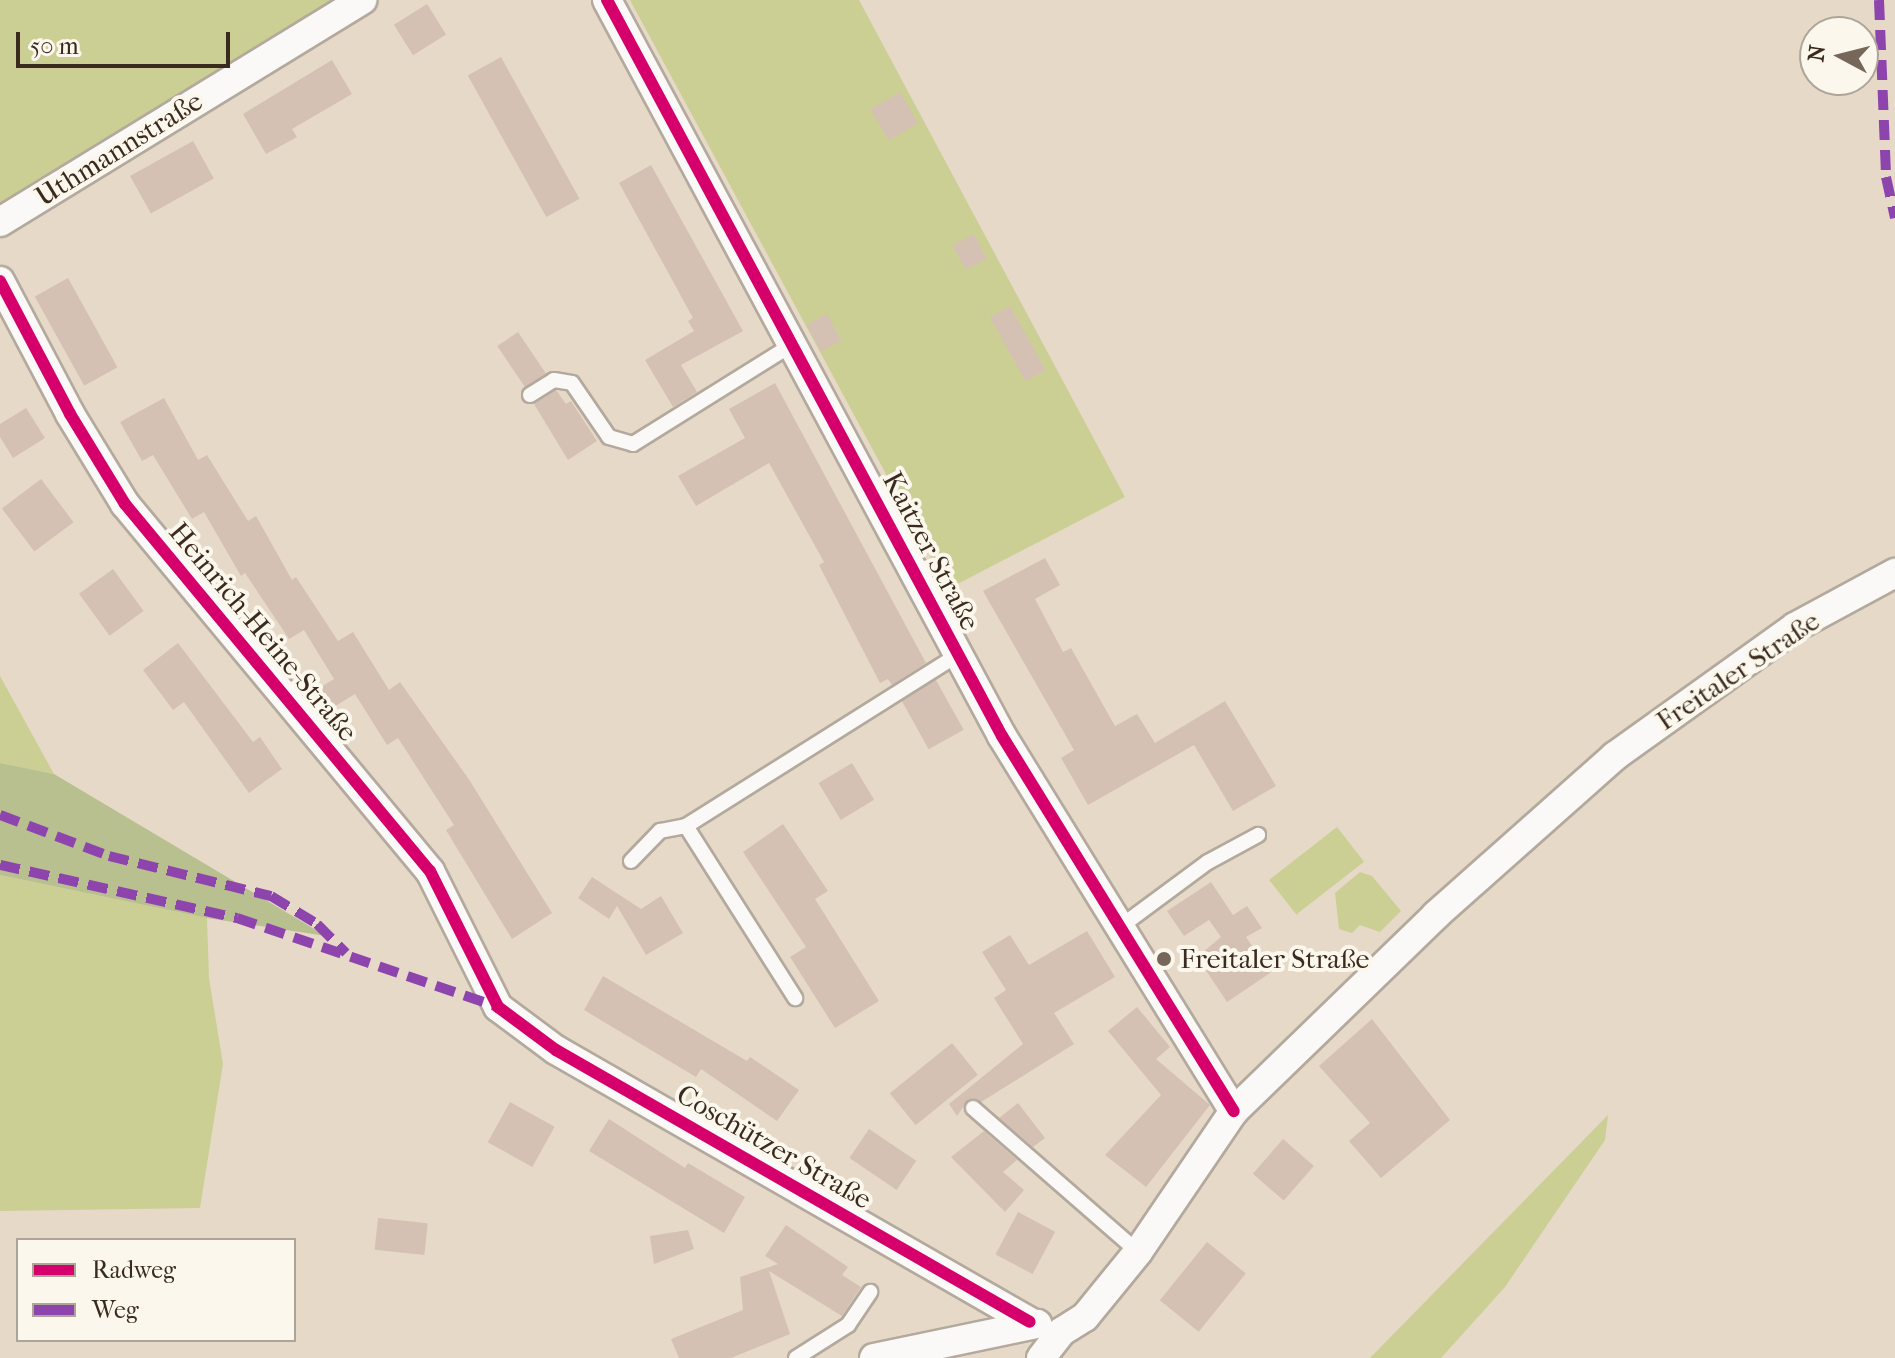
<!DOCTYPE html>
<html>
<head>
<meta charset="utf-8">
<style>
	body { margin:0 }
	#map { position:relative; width:1895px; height:1358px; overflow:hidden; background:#e6d9c8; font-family:"IM FELL French Canon",serif }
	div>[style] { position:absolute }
	.green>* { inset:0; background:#cbcf94; transform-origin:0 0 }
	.forest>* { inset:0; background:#b7c08e }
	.building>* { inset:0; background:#d5c1b3; transform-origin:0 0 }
	.roads { filter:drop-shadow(2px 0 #b3a99d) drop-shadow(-2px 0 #b3a99d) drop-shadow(0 2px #b3a99d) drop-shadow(0 -2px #b3a99d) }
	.lane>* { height:14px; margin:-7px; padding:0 7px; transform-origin:7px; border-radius:7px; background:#fbf9f7 }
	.street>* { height:28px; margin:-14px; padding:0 14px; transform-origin:14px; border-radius:14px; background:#fbf9f7 }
	.quiet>* { height:10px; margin-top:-5px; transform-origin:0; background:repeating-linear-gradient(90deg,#8e44ad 0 20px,transparent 0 30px) }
	.cycleway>* { height:12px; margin:-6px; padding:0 6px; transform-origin:6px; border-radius:6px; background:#d6006c }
	.dots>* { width:22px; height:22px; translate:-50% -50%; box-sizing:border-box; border:4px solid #fbf7ec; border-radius:50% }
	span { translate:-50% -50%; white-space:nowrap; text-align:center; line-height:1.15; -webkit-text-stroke:8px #fbf7ec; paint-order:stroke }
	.street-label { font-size:28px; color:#3b2a1e }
	.poi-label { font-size:28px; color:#3b2a1e }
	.left { translate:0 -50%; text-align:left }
	.legend { position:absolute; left:16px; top:1238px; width:280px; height:104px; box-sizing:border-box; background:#fbf7ec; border:2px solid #aea59a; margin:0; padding:10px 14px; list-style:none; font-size:24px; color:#3b2a1e }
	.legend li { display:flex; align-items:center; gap:16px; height:40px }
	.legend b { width:40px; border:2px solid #aea59a }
	.north { position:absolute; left:1799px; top:16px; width:80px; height:80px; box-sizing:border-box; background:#fbf7ec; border:2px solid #aea59a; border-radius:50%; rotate:277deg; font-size:22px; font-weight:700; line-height:32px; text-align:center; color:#3b2a1e }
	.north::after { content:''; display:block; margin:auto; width:28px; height:36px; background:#77675a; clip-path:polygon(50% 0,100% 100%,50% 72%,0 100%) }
	.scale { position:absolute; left:16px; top:32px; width:214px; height:36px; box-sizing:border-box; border:4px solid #3b2a1e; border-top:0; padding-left:10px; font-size:24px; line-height:28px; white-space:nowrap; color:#3b2a1e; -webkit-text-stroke:6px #fbf7ec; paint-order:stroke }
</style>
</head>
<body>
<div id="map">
	<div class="green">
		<i style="clip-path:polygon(0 0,341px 0,0 207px)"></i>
		<i style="clip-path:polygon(630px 0,859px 0,1125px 497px,948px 589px)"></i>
		<i style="clip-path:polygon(0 676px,54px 774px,0 763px)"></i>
		<i style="left:1337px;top:827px;width:44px;height:86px;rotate:52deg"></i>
		<i style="clip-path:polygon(1360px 872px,1372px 876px,1401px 911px,1380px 932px,1360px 925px,1352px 933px,1339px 929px,1335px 893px)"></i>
		<i style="clip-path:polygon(0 875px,207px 918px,209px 978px,223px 1064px,200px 1208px,0 1211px)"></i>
		<i style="clip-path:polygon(1608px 1115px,1605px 1140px,1505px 1287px,1441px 1358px,1370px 1358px)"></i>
	</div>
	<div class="forest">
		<i style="clip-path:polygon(0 763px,54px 774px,326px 936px,207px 918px,0 875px)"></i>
	</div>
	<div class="building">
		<i style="left:427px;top:4px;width:36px;height:39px;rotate:58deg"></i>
		<i style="left:501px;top:57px;width:162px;height:38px;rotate:61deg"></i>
		<i style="clip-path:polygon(332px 60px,352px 94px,292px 129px,297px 137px,266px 154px,243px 114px)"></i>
		<i style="left:900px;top:92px;width:36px;height:34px;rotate:60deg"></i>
		<i style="left:193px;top:141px;width:43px;height:72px;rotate:61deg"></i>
		<i style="clip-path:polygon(651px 165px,743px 331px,681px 365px,697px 392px,673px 407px,645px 360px,694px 331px,688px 321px,693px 318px,619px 183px)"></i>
		<i style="left:974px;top:234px;width:28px;height:24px;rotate:63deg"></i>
		<i style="left:68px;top:278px;width:102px;height:38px;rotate:61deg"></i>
		<i style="left:1010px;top:306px;width:73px;height:23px;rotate:61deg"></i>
		<i style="left:827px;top:314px;width:30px;height:23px;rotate:62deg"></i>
		<i style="left:518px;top:332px;width:50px;height:25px;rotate:56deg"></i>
		<i style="clip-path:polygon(775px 383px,926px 663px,892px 685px,888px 679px,880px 683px,819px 565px,824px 562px,769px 463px,696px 506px,678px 476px,745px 438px,729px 409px)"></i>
		<i style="clip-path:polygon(556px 390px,566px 404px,571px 401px,597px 441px,568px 460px,534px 404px)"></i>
		<i style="clip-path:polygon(164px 398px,198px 460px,207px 455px,248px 521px,256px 516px,292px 580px,296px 577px,338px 641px,353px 632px,389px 690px,400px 682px,470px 781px,552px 913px,512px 939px,446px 830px,454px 825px,398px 738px,387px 745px,355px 694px,324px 713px,311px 693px,334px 679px,304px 630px,289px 639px,245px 573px,241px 576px,204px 512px,192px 519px,153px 455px,142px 461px,120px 422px)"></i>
		<i style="clip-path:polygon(26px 408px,45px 438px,13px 458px,0 437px,0 424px)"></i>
		<i style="left:41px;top:479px;width:54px;height:49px;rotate:53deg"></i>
		<i style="clip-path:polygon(1045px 558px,1060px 585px,1035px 599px,1063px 652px,1071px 648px,1115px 726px,1137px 714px,1155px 743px,1225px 701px,1276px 786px,1233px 811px,1194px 745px,1088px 805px,1061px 758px,1074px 750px,983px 591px)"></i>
		<i style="left:113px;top:569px;width:52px;height:42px;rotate:54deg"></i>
		<i style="clip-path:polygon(178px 643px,253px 742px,260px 737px,282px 769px,249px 793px,184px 702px,173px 710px,143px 670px)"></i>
		<i style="left:936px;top:680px;width:57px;height:40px;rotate:61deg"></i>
		<i style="left:852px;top:763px;width:43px;height:39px;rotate:59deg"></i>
		<i style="clip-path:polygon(783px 824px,828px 891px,815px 899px,879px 1001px,835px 1028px,790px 957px,806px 947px,743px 852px)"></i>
		<i style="clip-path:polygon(592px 877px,641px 909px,661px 896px,683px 933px,646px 955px,617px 906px,609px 919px,578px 898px)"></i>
		<i style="clip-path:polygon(1211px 882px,1233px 915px,1247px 906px,1262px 928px,1246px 937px,1270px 973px,1227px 1002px,1197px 957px,1221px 937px,1209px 920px,1184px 936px,1167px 911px)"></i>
		<i style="clip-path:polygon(1087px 931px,1115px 977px,1054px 1013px,1074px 1044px,981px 1102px,969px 1099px,957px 1116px,949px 1104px,1023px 1044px,994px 998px,1006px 990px,982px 952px,1010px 935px,1029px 965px)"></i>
		<i style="clip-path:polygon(603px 976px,747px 1061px,750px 1057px,799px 1090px,777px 1121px,701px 1069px,696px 1077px,584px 1010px)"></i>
		<i style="clip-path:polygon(1137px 1007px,1170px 1047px,1156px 1059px,1210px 1105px,1146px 1187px,1105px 1155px,1161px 1095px,1108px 1031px)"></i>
		<i style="clip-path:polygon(1372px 1019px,1450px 1120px,1381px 1178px,1349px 1141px,1370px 1123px,1319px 1066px)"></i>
		<i style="left:952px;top:1043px;width:41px;height:80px;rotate:51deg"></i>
		<i style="left:510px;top:1102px;width:51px;height:46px;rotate:29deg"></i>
		<i style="clip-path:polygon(1018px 1103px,1045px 1138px,1033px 1147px,999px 1118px)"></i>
		<i style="clip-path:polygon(609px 1119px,685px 1168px,688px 1163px,745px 1197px,724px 1233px,589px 1151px)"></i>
		<i style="left:869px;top:1129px;width:57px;height:35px;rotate:34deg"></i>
		<i style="clip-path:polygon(984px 1131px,1017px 1160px,1003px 1172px,1024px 1190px,1005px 1212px,951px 1157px)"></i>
		<i style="left:1283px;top:1139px;width:41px;height:46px;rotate:41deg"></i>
		<i style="left:1018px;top:1212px;width:42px;height:48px;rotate:28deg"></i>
		<i style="left:378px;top:1218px;width:50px;height:32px;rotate:6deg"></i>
		<i style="clip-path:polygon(786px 1225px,848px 1267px,842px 1275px,861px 1287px,842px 1316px,769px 1271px,790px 1334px,731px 1358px,679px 1358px,671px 1339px,743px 1310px,740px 1277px,778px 1264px,765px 1256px)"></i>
		<i style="clip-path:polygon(688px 1230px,694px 1249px,654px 1264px,650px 1236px)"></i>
		<i style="left:1207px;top:1242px;width:50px;height:75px;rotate:39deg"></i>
	</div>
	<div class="roads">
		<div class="lane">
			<i style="left:530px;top:395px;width:28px;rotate:-32deg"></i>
			<i style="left:554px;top:380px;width:18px;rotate:9deg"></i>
			<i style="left:572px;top:383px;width:65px;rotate:55.6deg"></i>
			<i style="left:609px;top:437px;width:25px;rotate:16deg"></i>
			<i style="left:633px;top:444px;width:189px;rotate:-32deg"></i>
			<i style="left:686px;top:826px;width:204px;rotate:57.6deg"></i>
			<i style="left:631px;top:861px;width:42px;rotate:-46deg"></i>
			<i style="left:660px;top:831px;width:26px;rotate:-11deg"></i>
			<i style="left:686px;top:826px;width:323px;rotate:-32.2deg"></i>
			<i style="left:1120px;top:927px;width:109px;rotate:-36.5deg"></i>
			<i style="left:1208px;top:862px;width:57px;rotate:-28.4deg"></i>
			<i style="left:973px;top:1108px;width:219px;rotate:41.1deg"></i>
			<i style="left:796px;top:1358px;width:62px;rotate:-32.4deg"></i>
			<i style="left:848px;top:1325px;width:40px;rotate:-56deg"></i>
		</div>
		<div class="street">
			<i style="left:607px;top:0;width:835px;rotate:61.78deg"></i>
			<i style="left:1002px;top:736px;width:441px;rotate:58.3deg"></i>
			<i style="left:0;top:222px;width:425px;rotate:-31.5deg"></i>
			<i style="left:0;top:281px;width:150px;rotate:62.2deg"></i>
			<i style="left:70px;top:414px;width:105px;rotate:58.6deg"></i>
			<i style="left:125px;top:504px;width:477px;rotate:50.3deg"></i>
			<i style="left:430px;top:871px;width:152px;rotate:63.4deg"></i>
			<i style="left:498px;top:1007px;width:72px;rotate:36.6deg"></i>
			<i style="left:556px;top:1050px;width:546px;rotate:29.85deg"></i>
			<i style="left:874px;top:1358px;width:167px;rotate:-11.8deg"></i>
			<i style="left:1041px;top:1358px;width:33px;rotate:-52deg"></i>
			<i style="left:1061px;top:1332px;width:28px;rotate:-32deg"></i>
			<i style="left:1085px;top:1317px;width:84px;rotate:-50.8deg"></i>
			<i style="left:1138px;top:1252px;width:171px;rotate:-55.8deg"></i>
			<i style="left:1234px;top:1111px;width:281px;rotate:-44.1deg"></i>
			<i style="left:1436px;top:915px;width:239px;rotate:-41.6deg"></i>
			<i style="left:1615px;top:756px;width:221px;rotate:-35.6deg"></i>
			<i style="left:1795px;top:627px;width:114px;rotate:-28.4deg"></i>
		</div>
	</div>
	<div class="quiet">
		<i style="left:1879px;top:0;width:177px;rotate:87.7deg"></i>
		<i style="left:1886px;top:177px;width:42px;rotate:77.6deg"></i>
		<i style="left:0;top:815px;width:116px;rotate:20.6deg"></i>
		<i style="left:109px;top:856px;width:167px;rotate:13.9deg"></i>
		<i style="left:271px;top:896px;width:54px;rotate:31.3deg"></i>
		<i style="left:317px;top:924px;width:41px;rotate:45deg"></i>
		<i style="left:0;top:865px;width:243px;rotate:12.6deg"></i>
		<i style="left:237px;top:918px;width:276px;rotate:18.8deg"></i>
	</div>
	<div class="cycleway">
		<i style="left:607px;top:0;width:835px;rotate:61.78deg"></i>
		<i style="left:1002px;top:736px;width:441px;rotate:58.3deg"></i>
		<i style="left:0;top:281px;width:150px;rotate:62.2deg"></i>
		<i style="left:70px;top:414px;width:105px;rotate:58.6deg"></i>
		<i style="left:125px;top:504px;width:477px;rotate:50.3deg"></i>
		<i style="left:430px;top:871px;width:152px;rotate:63.4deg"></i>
		<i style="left:498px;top:1007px;width:72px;rotate:36.6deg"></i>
		<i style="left:556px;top:1050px;width:546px;rotate:29.85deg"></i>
	</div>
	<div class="dots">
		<i style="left:1164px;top:959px;background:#77675a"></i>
	</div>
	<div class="street-label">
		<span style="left:119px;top:149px;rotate:-32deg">Uthmannstraße</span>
		<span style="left:931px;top:551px;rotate:62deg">Kaitzer Straße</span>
		<span style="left:263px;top:632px;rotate:50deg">Heinrich-Heine-Straße</span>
		<span style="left:1738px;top:671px;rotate:-34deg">Freitaler Straße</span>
		<span style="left:774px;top:1147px;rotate:30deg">Coschützer Straße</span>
	</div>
	<div class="poi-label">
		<span class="left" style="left:1180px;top:959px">Freitaler Straße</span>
	</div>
	<ul class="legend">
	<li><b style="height:10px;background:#d6006c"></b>Radweg</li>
	<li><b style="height:10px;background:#8e44ad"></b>Weg</li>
	</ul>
	<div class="north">N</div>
	<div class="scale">50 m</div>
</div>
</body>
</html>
